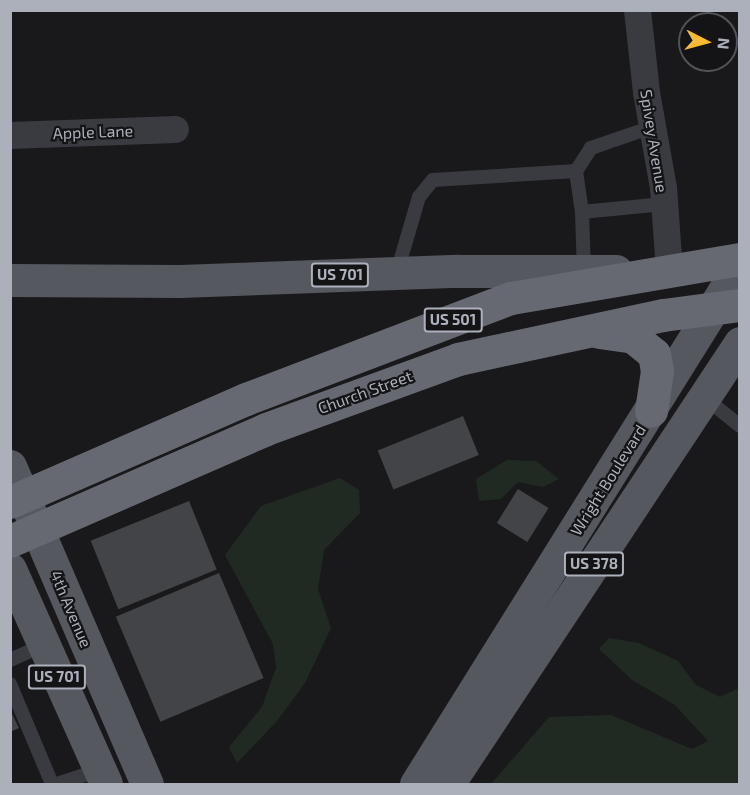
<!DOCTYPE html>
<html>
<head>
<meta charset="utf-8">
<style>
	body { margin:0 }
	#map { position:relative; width:750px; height:795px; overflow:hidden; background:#19191b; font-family:"Exo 2",sans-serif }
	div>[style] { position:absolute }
	.green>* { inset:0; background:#212a22 }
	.building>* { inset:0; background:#434448; transform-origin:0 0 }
	.lane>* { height:14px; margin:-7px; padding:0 7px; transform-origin:7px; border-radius:7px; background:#3a3b41 }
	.street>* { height:27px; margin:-13.5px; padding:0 13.5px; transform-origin:13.5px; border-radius:13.5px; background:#3a3b41 }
	.primary>* { height:33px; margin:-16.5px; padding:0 16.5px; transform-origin:16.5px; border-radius:16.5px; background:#565860 }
	.highway>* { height:33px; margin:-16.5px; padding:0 16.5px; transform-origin:16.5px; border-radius:16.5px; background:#666972 }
	.highway-bridge>* { height:33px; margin:-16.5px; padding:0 16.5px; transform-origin:16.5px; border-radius:16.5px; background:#666972 }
	span { translate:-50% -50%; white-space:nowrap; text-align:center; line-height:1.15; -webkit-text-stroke:4.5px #141416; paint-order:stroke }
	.shield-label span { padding:2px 4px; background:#141416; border:2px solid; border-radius:4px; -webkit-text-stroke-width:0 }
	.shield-label { font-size:15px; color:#abb0bb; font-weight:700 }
	.street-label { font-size:16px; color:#abb0bb }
	.frame { position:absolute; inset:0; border:12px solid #abb0bb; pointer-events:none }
	.north { position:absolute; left:678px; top:12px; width:60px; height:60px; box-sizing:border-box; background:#141416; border:2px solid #505258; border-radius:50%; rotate:96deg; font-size:16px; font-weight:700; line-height:24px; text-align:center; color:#abb0bb }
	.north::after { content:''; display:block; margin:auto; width:21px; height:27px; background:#f7bb36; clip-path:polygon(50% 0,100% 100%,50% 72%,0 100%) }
</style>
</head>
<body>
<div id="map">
	<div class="green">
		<i style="clip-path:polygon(507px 460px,536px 461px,559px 479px,543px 487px,518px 482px,501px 499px,479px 501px,476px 479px)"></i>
		<i style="clip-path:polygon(340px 478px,359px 490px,360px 513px,324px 550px,318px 589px,331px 628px,305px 683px,277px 721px,237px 763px,229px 747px,262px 707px,276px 668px,273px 644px,225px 555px,261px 506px)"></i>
		<i style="clip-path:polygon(609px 638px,639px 643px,678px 661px,696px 685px,720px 697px,739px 688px,739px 784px,491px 784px,549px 717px,611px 715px,692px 749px,708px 741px,675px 705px,632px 680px,599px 649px)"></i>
	</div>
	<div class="building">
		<i style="left:463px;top:416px;width:42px;height:92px;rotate:68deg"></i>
		<i style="left:518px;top:489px;width:36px;height:40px;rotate:32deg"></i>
		<i style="left:189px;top:501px;width:74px;height:106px;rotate:68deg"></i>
		<i style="left:219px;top:573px;width:114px;height:112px;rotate:67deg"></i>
		<i style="clip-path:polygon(10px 710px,19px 728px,10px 732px)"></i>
	</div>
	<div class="lane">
		<i style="left:652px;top:127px;width:65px;rotate:161deg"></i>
		<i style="left:591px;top:148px;width:27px;rotate:123deg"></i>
		<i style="left:576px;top:171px;width:41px;rotate:81.7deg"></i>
		<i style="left:582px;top:212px;width:82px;rotate:-5.6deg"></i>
		<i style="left:582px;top:212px;width:59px;rotate:88.1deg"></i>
		<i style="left:397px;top:272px;width:78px;rotate:-73.7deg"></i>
		<i style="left:419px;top:197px;width:22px;rotate:-51deg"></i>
		<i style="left:433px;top:180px;width:143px;rotate:-3.6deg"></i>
		<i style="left:704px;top:397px;width:46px;rotate:38.9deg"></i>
		<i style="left:10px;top:660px;width:36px;rotate:-24deg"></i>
		<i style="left:10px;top:684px;width:108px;rotate:67.2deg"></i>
		<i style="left:57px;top:784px;width:44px;rotate:-18.4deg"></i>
	</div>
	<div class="street">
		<i style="left:637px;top:10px;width:82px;rotate:83.7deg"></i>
		<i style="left:646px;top:92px;width:97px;rotate:79.9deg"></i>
		<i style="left:663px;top:187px;width:84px;rotate:85.9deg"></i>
		<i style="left:10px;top:135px;width:165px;rotate:-2.1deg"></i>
	</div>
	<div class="primary">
		<i style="left:10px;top:280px;width:170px;rotate:0.3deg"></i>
		<i style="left:180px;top:281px;width:278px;rotate:-2.1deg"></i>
		<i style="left:458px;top:271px;width:158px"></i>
		<i style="left:10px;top:466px;width:346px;rotate:66.7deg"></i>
		<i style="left:10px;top:569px;width:235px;rotate:65.9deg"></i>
		<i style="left:416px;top:784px;width:612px;rotate:-58.02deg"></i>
		<i style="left:448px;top:784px;width:529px;rotate:-56.49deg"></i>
	</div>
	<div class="highway">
		<i style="left:599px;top:332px;width:34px;rotate:8deg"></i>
		<i style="left:633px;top:337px;width:27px;rotate:39deg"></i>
		<i style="left:654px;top:354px;width:17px;rotate:80deg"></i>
		<i style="left:657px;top:371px;width:40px;rotate:98.5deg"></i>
		<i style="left:246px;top:399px;width:284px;rotate:-20.9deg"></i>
		<i style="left:511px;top:298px;width:232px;rotate:-9.7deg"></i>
		<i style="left:266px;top:429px;width:204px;rotate:-20deg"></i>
		<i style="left:458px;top:359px;width:210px;rotate:-12.1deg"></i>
		<i style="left:663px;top:315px;width:78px;rotate:-7.4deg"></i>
	</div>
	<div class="highway-bridge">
		<i style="left:10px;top:502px;width:257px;rotate:-23.6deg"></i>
		<i style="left:10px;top:541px;width:279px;rotate:-23.6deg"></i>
	</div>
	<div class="shield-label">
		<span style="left:340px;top:275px">US 701</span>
		<span style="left:453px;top:320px">US 501</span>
		<span style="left:594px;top:564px">US 378</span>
		<span style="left:57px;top:677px">US 701</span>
	</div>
	<div class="street-label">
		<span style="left:93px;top:132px;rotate:-2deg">Apple Lane</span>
		<span style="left:654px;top:141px;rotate:81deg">Spivey Avenue</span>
		<span style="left:365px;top:392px;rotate:-20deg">Church Street</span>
		<span style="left:608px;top:480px;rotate:-58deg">Wright Boulevard</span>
		<span style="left:71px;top:609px;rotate:67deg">4th Avenue</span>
	</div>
	<div class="frame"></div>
	<div class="north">N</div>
</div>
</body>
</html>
